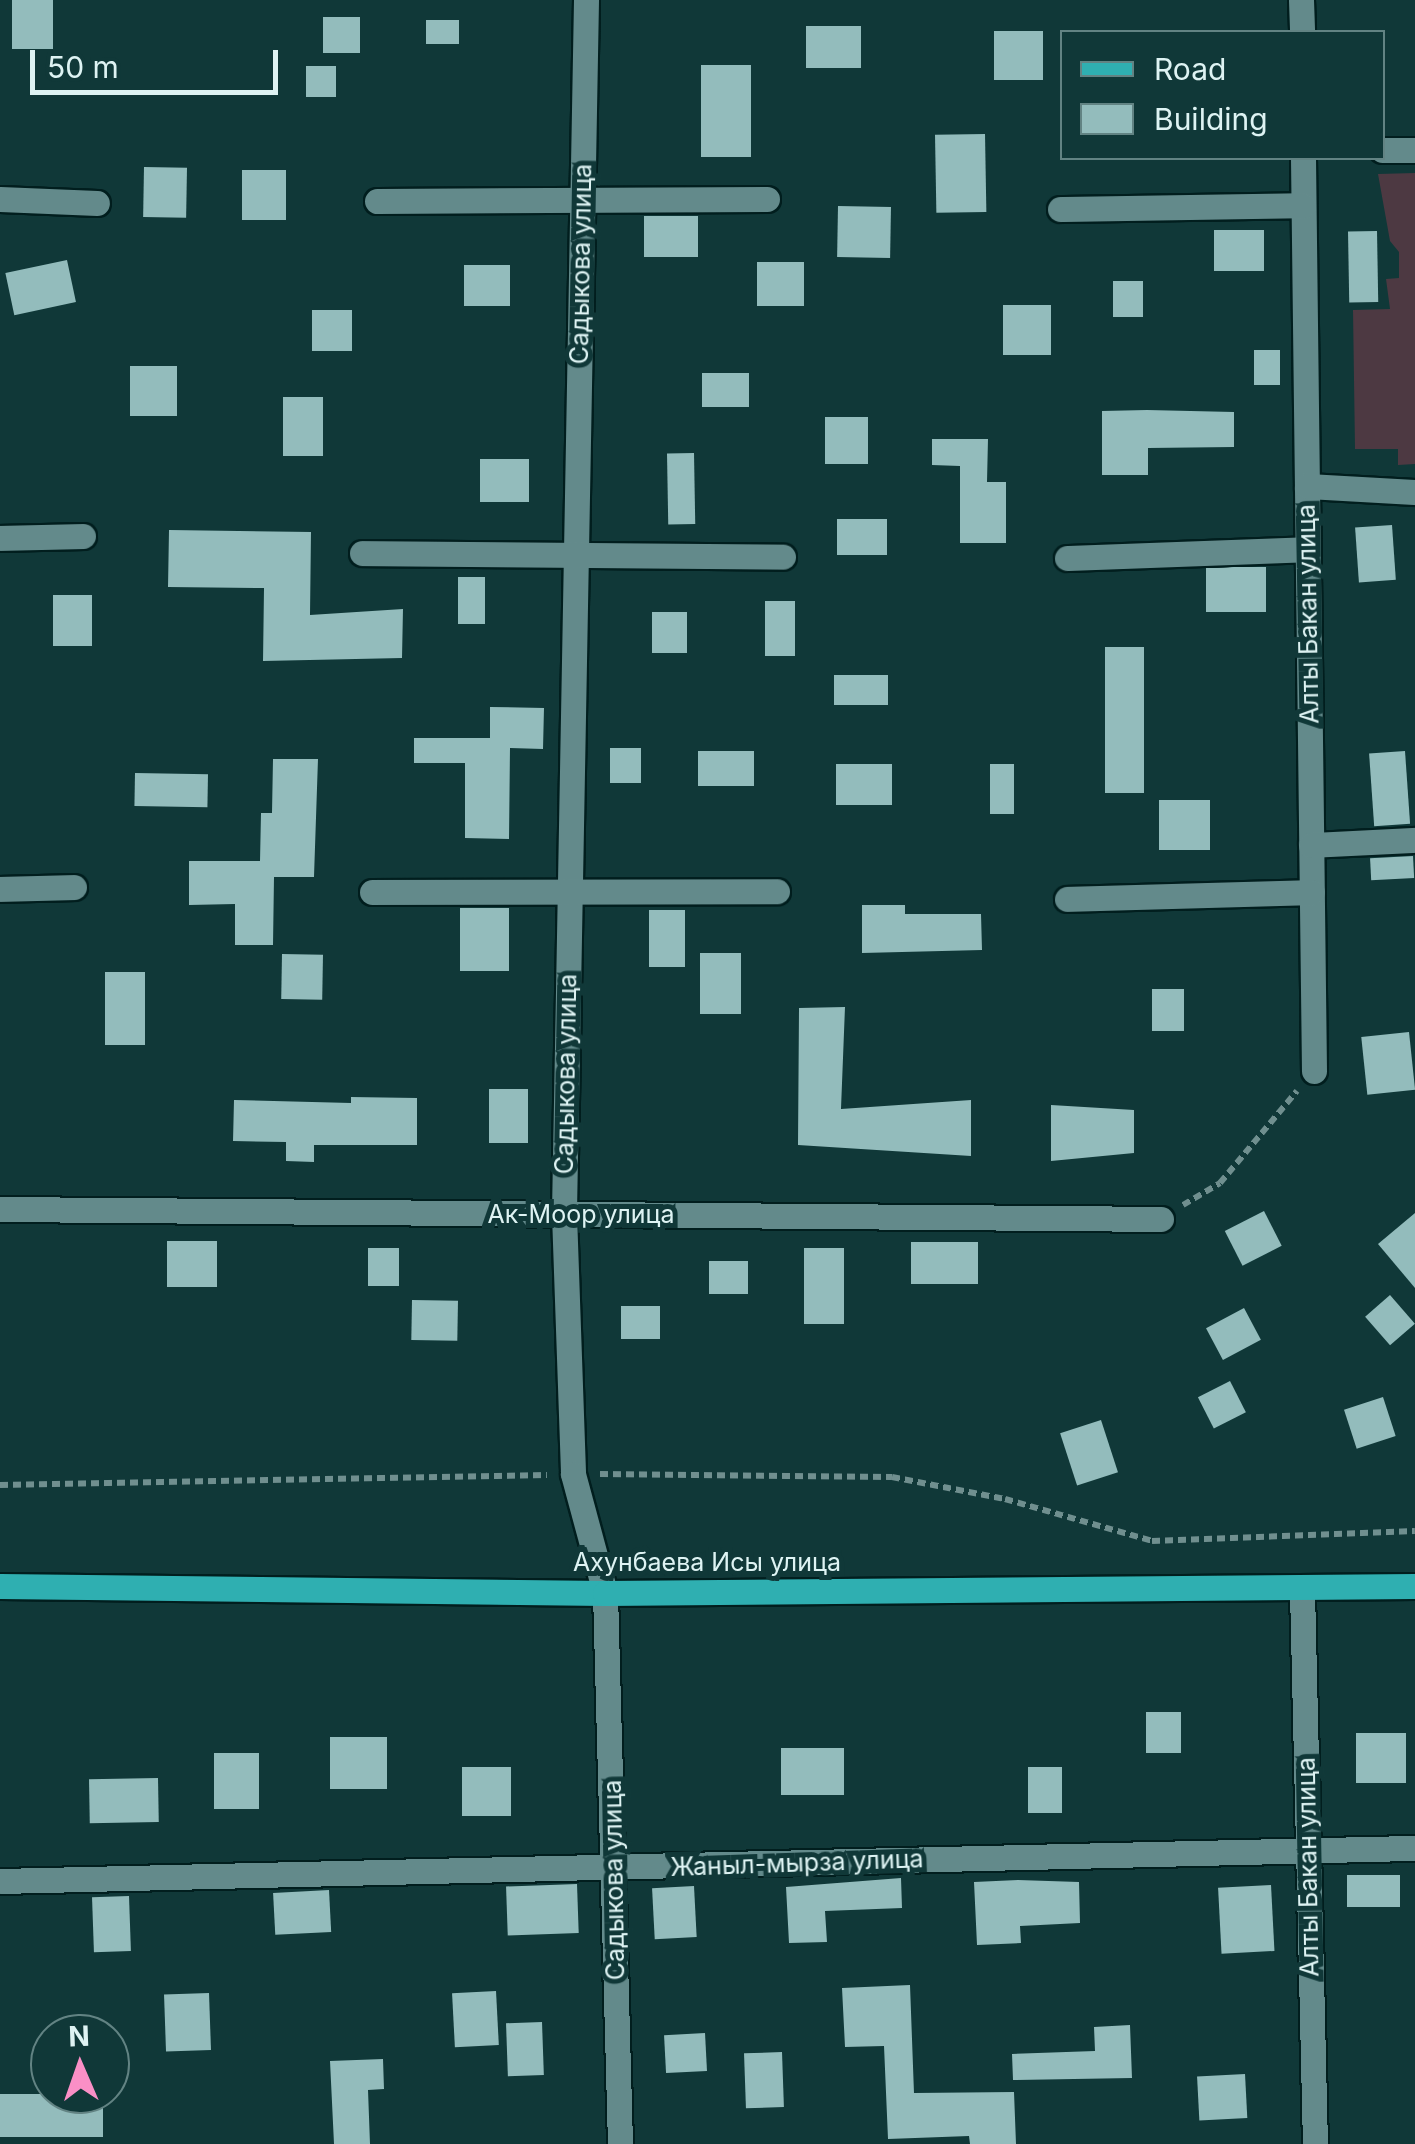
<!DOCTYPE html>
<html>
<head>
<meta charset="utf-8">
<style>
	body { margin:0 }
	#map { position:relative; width:1415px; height:2144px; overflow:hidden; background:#103838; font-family:Inter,sans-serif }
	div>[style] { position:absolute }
	.green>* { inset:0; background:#4d3942 }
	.building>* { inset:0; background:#93bcbc; transform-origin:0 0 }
	.path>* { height:6px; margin-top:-3px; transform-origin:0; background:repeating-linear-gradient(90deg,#708f8f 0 8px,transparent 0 13px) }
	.roads { filter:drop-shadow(2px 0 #011e1e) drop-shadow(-2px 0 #011e1e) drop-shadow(0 2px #011e1e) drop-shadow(0 -2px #011e1e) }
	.minor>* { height:25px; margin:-12.5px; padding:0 12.5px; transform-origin:12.5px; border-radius:12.5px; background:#638a8b }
	.major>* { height:25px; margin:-12.5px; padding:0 12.5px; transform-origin:12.5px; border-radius:12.5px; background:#2fafb1 }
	span { translate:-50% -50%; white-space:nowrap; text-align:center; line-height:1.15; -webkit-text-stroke:10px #103838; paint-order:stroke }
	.street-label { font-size:25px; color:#def3f3 }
	.legend { position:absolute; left:1060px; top:30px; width:325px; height:130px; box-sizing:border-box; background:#103838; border:2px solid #628383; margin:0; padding:12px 18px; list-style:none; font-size:30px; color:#def3f3 }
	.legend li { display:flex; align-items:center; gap:20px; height:50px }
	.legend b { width:50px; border:2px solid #628383 }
	.north { position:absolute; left:30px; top:2014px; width:100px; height:100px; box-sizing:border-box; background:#103838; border:2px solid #628383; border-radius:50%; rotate:358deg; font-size:28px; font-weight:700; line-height:40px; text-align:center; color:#def3f3 }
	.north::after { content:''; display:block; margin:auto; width:35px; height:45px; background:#fa8fc6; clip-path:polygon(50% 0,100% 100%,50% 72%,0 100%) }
	.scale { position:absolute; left:30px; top:50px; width:248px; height:45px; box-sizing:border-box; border:5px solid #def3f3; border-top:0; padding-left:12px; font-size:30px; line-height:35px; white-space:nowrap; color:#def3f3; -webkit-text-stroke:8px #103838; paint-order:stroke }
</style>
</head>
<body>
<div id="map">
	<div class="green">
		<i style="clip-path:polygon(1415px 173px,1415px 464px,1398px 465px,1398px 449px,1355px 449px,1353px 310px,1390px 309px,1386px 279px,1399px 278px,1399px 252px,1390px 241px,1378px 174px)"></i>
	</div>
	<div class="building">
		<i style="left:12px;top:0;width:41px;height:49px"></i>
		<i style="left:360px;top:17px;width:36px;height:37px;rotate:90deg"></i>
		<i style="left:426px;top:20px;width:33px;height:24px"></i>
		<i style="left:806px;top:26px;width:55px;height:42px"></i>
		<i style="left:994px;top:31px;width:49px;height:49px"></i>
		<i style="left:701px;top:65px;width:50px;height:92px"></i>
		<i style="left:306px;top:66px;width:30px;height:31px"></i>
		<i style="left:985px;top:134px;width:78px;height:50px;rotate:89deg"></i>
		<i style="left:144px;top:167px;width:43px;height:50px;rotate:1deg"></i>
		<i style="left:242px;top:170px;width:44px;height:50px"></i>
		<i style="left:838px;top:206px;width:53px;height:51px;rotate:1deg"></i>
		<i style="left:644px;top:216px;width:54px;height:41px"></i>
		<i style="left:1214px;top:230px;width:50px;height:41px"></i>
		<i style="left:1377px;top:231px;width:71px;height:29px;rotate:89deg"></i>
		<i style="left:67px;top:260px;width:43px;height:63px;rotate:78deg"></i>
		<i style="left:757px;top:262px;width:47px;height:44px"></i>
		<i style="left:464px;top:265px;width:46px;height:41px"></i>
		<i style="left:1113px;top:281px;width:30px;height:36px"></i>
		<i style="left:1003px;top:305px;width:48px;height:50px"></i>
		<i style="left:312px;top:310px;width:40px;height:41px"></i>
		<i style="left:1254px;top:350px;width:26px;height:35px"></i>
		<i style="left:130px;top:366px;width:47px;height:50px"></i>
		<i style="left:702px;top:373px;width:47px;height:34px"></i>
		<i style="left:283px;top:397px;width:40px;height:59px"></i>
		<i style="clip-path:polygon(1147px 410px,1234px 412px,1234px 447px,1148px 448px,1148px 475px,1102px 475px,1102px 411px)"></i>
		<i style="left:825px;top:417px;width:43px;height:47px"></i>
		<i style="clip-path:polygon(932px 439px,988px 439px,987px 482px,1006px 482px,1006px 543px,960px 543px,960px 466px,932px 465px)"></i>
		<i style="left:694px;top:453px;width:71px;height:27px;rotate:89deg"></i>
		<i style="left:480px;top:459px;width:49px;height:43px"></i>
		<i style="left:837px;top:519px;width:50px;height:36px"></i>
		<i style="left:1392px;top:525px;width:55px;height:37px;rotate:86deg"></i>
		<i style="clip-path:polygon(169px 530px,311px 532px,310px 615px,403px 609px,402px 658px,263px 661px,264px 588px,168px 587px)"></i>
		<i style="left:1266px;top:567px;width:45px;height:60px;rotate:90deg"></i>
		<i style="left:458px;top:577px;width:27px;height:47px"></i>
		<i style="left:53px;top:595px;width:39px;height:51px"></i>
		<i style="left:765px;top:601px;width:30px;height:55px"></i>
		<i style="left:652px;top:612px;width:35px;height:41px"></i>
		<i style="left:1105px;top:647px;width:39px;height:146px"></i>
		<i style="left:834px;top:675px;width:54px;height:30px"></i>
		<i style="clip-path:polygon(490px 707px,544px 708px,543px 749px,510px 748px,509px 839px,465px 838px,465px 763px,414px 763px,414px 738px,490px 738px)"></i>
		<i style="left:610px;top:748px;width:31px;height:35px"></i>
		<i style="left:698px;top:751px;width:56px;height:35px"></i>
		<i style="left:1405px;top:751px;width:73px;height:36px;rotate:86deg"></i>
		<i style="clip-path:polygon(273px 759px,318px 759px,314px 877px,274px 877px,273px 945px,235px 945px,235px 904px,189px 905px,189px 861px,260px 861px,261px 813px,272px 813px)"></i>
		<i style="left:836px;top:764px;width:56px;height:41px"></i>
		<i style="left:990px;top:764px;width:24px;height:50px"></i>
		<i style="left:135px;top:773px;width:73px;height:33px;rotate:1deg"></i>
		<i style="left:1210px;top:800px;width:50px;height:51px;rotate:90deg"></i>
		<i style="left:1413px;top:856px;width:22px;height:43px;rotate:87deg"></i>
		<i style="clip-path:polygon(862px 905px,905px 905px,905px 914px,981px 914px,982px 950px,862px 953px)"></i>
		<i style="left:460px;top:908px;width:49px;height:63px"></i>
		<i style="left:649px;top:910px;width:36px;height:57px"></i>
		<i style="left:700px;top:953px;width:41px;height:61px"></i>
		<i style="left:282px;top:954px;width:41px;height:45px;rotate:1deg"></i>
		<i style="left:105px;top:972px;width:40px;height:73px"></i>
		<i style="left:1152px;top:989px;width:32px;height:42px"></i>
		<i style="clip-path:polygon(845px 1007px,841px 1109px,971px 1100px,971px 1156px,798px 1145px,799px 1008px)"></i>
		<i style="left:1409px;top:1032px;width:58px;height:48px;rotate:84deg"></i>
		<i style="left:489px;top:1089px;width:39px;height:54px"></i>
		<i style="clip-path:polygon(351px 1097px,417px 1098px,417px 1145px,314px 1145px,314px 1162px,286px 1161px,286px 1142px,233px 1141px,234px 1100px,351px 1103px)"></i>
		<i style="clip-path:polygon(1051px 1105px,1134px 1110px,1134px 1153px,1051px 1161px)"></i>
		<i style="left:1264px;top:1211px;width:39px;height:44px;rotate:63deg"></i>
		<i style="clip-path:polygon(1415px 1213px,1415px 1288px,1378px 1244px)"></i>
		<i style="left:167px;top:1241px;width:50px;height:46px"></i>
		<i style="left:911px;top:1242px;width:67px;height:42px"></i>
		<i style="left:368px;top:1248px;width:31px;height:38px"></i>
		<i style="left:844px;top:1248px;width:76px;height:40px;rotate:90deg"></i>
		<i style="left:709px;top:1261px;width:39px;height:33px"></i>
		<i style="left:1390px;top:1295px;width:38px;height:33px;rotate:49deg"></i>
		<i style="left:412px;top:1300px;width:46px;height:40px;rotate:1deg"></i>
		<i style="left:621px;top:1306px;width:39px;height:33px"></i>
		<i style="left:1244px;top:1308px;width:36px;height:43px;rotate:62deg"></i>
		<i style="left:1230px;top:1381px;width:35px;height:36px;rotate:63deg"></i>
		<i style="left:1383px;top:1397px;width:41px;height:41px;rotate:72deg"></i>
		<i style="left:1101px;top:1420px;width:55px;height:43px;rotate:72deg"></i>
		<i style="left:1146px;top:1712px;width:35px;height:41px"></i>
		<i style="left:1356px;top:1733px;width:50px;height:50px"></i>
		<i style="left:387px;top:1737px;width:52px;height:57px;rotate:90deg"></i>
		<i style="left:844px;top:1748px;width:47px;height:63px;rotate:90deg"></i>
		<i style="left:259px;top:1753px;width:56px;height:45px;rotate:90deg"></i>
		<i style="left:462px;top:1767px;width:49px;height:49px"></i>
		<i style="left:1028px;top:1767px;width:34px;height:46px"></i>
		<i style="left:158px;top:1778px;width:44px;height:69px;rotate:89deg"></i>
		<i style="left:1400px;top:1875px;width:32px;height:53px;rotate:90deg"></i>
		<i style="clip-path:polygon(901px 1878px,902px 1908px,825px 1911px,827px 1942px,789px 1943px,786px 1887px)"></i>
		<i style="clip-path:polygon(1018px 1880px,1079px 1882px,1080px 1923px,1020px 1926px,1021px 1943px,977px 1945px,974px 1882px)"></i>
		<i style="left:577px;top:1884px;width:49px;height:71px;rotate:88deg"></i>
		<i style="left:1271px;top:1885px;width:66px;height:53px;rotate:87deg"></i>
		<i style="left:694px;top:1886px;width:51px;height:42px;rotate:87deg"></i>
		<i style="left:329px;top:1890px;width:42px;height:56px;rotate:87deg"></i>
		<i style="left:129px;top:1896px;width:55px;height:37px;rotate:88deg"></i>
		<i style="clip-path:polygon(910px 1985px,914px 2093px,1014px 2092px,1016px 2144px,970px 2144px,969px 2136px,888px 2139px,884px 2046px,845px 2047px,842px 1988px)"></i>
		<i style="left:496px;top:1991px;width:54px;height:44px;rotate:87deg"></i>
		<i style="left:209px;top:1993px;width:57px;height:45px;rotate:88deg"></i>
		<i style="left:542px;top:2022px;width:53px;height:36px;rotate:88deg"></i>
		<i style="clip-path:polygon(1130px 2025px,1132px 2078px,1013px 2080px,1012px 2054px,1095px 2051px,1094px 2027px)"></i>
		<i style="left:705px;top:2033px;width:38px;height:41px;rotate:87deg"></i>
		<i style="left:782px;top:2052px;width:55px;height:38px;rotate:88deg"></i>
		<i style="clip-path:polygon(383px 2059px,384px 2089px,368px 2090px,370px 2144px,334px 2144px,330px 2061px)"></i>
		<i style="left:1245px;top:2074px;width:44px;height:48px;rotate:87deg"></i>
		<i style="left:0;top:2094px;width:103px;height:43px"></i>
	</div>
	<div class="path">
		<i style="left:1183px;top:1205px;width:43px;rotate:-30.7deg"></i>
		<i style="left:1220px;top:1183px;width:120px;rotate:-50.1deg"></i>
		<i style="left:600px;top:1474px;width:292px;rotate:0.6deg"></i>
		<i style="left:892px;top:1477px;width:115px;rotate:11deg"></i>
		<i style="left:1005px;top:1499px;width:153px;rotate:15.9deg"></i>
		<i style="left:1152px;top:1541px;width:263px;rotate:-2.2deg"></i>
		<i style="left:0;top:1485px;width:547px;rotate:-1.05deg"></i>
	</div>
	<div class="roads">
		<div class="minor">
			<i style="left:586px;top:0;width:1214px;rotate:91.04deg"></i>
			<i style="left:564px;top:1214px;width:260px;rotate:88deg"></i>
			<i style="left:573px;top:1474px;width:123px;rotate:74.9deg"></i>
			<i style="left:605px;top:1593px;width:551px;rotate:88.44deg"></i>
			<i style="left:1301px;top:0;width:32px;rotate:88deg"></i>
			<i style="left:1382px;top:150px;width:33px"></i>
			<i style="left:1303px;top:158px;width:913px;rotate:89.31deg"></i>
			<i style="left:0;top:199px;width:97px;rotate:2.4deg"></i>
			<i style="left:377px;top:201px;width:390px;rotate:-0.3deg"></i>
			<i style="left:1060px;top:209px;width:243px;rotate:-0.9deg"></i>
			<i style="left:1307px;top:486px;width:108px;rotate:3.2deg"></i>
			<i style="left:0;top:538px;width:83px;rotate:-1.4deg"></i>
			<i style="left:362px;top:553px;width:421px;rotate:0.5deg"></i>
			<i style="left:1067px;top:558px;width:240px;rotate:-2.1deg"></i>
			<i style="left:1311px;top:845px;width:104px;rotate:-2.8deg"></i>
			<i style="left:0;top:889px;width:74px;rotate:-1.5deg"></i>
			<i style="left:372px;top:892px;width:405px;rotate:-0.1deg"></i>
			<i style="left:1067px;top:899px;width:245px;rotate:-1.6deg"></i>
			<i style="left:0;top:1209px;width:1161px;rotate:0.49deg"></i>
			<i style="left:1302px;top:1590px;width:554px;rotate:88.66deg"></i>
			<i style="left:0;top:1881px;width:1415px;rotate:-1.34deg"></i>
		</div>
		<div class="major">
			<i style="left:0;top:1586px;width:605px;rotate:0.66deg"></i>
			<i style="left:605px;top:1593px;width:810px;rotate:-0.5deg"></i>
		</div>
	</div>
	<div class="street-label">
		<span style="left:581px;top:264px;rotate:-89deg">Садыкова улица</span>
		<span style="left:1308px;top:614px;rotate:-91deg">Алты Бакан улица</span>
		<span style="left:566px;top:1074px;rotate:-89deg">Садыкова улица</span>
		<span style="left:581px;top:1214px">Ак-Моор улица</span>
		<span style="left:707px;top:1562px">Ахунбаева Исы улица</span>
		<span style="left:797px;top:1863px;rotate:-2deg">Жаныл-мырза улица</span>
		<span style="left:1308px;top:1867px;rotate:-91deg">Алты Бакан улица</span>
		<span style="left:614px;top:1880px;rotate:-91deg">Садыкова улица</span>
	</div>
	<ul class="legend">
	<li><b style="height:12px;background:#2fafb1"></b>Road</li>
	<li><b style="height:28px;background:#93bcbc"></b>Building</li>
	</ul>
	<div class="north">N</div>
	<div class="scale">50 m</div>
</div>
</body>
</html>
